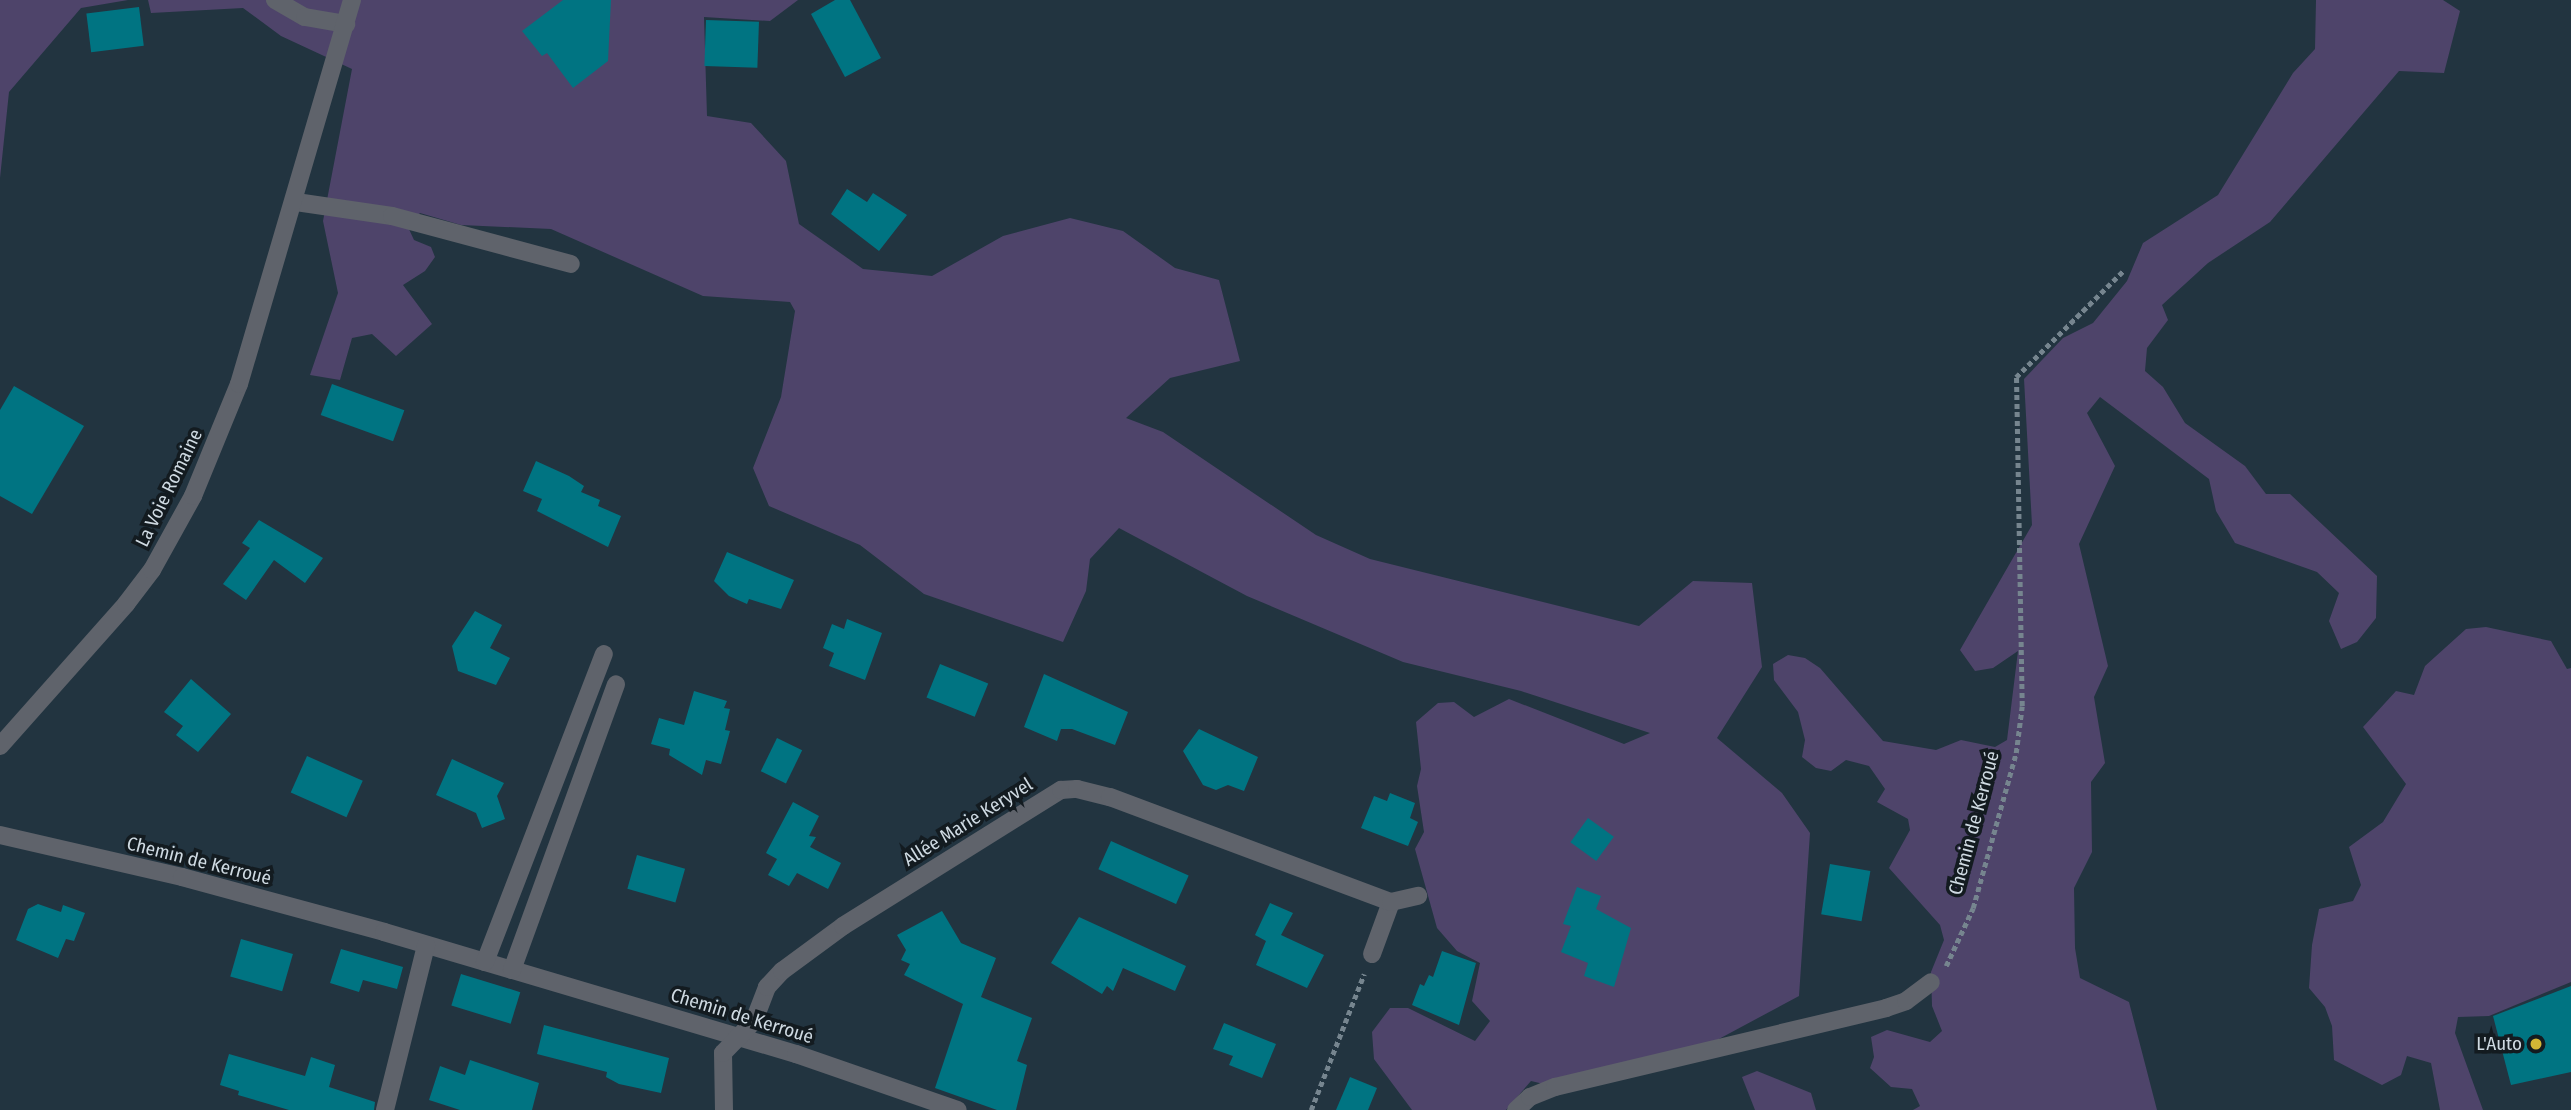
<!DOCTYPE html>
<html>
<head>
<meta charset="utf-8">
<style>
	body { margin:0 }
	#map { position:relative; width:2571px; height:1110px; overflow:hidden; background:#223440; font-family:"Fira Sans Condensed",sans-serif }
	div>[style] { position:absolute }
	.green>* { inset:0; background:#4e446a }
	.building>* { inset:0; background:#007482; transform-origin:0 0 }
	.path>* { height:4.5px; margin-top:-2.25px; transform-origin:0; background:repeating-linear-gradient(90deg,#76858f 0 5px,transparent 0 8.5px) }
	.minor>* { height:18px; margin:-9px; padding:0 9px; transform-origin:9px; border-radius:9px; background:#5f636b }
	.dots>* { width:19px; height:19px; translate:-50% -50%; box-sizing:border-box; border:4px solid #131b20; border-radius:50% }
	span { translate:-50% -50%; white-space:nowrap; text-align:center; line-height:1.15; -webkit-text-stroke:7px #131b20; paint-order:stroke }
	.street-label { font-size:19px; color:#cfdae2 }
	.poi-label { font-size:19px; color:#cfdae2 }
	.right { translate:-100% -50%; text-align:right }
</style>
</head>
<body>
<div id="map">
	<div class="green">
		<i style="clip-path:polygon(0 0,128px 0,81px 8px,9px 92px,0 178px)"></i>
		<i style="clip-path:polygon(148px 0,798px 0,770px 21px,704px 17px,707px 116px,751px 123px,786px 161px,799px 224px,863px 269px,932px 276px,1003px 236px,1070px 218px,1123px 231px,1175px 268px,1219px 280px,1240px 361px,1170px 378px,1126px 418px,1163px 432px,1316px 535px,1370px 559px,1639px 626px,1693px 581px,1752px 583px,1762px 667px,1717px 738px,1782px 793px,1810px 833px,1799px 996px,1717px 1040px,1548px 1085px,1531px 1081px,1506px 1110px,1412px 1110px,1374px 1059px,1372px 1032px,1390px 1008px,1408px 1008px,1475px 1041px,1490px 1021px,1472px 1001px,1480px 963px,1457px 951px,1437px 928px,1415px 849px,1424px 832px,1417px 786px,1421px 769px,1416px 722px,1438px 703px,1454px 702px,1474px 717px,1509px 699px,1624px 744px,1650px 733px,1521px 691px,1403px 662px,1247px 596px,1119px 528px,1090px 559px,1086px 591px,1063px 642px,924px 594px,860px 545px,769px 506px,753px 468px,781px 397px,795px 311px,790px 302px,703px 296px,551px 229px,461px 225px,420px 213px,408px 227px,414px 240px,431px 247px,435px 257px,425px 271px,403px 285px,432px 324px,396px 356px,372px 334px,352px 338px,340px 380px,310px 375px,338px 293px,323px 221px,352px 69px,281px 36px,243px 8px,151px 13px)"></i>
		<i style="clip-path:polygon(2316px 0,2443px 0,2460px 11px,2444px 73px,2399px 71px,2270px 222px,2208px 263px,2162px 305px,2168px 320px,2147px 348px,2145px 371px,2163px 387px,2185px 423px,2245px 466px,2266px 494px,2290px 494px,2377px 576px,2376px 618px,2357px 642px,2341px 649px,2329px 621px,2339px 593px,2317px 572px,2235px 543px,2216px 511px,2209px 479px,2100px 397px,2087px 413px,2115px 466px,2079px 544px,2108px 666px,2094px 697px,2105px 763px,2091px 782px,2092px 852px,2074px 888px,2075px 948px,2080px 978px,2129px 1002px,2157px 1110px,1913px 1110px,1920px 1106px,1912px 1089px,1891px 1087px,1870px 1068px,1874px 1057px,1871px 1037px,1887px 1030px,1930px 1042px,1942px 1031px,1932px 1006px,1931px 972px,1944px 940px,1940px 925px,1889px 868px,1910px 830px,1908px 819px,1877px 802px,1885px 789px,1869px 766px,1846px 760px,1831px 771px,1816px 768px,1802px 757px,1805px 740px,1798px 712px,1774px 680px,1773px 664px,1788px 655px,1805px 658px,1820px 668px,1883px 741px,1936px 750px,1961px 740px,1995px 747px,2007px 740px,2018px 651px,1993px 668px,1975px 671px,1960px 650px,2032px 525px,2024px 379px,2063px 338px,2093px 323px,2127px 281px,2143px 243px,2218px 195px,2293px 73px,2315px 49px)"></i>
		<i style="clip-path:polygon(2486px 627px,2551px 641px,2567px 669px,2571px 668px,2571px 982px,2489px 1016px,2458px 1017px,2455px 1033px,2483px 1110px,2440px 1110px,2431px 1063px,2407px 1056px,2401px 1075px,2382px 1085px,2334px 1060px,2332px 1026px,2325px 1007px,2309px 988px,2312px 945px,2319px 909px,2353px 901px,2361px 885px,2349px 847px,2383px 822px,2406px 784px,2363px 727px,2396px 691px,2414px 695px,2425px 666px,2466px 629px)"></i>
		<i style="clip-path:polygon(1757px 1071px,1811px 1093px,1816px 1110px,1755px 1110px,1742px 1077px)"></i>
	</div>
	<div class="building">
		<i style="clip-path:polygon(563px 0,611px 0,608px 61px,573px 88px,547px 53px,542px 56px,522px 31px)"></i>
		<i style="clip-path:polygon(835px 0,850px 0,881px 58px,845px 77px,811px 14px)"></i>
		<i style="left:139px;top:7px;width:39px;height:53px;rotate:83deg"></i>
		<i style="left:706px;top:20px;width:53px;height:46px;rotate:2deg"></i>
		<i style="clip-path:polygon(847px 189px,867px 202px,873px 193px,907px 215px,879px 251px,831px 214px)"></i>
		<i style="left:332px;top:384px;width:77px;height:33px;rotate:20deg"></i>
		<i style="clip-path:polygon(14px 386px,84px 426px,32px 514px,0 496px,0 410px)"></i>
		<i style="clip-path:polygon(536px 461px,569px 476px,584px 486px,581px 492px,600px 500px,598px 506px,621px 516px,608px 547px,537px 511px,542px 499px,523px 491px)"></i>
		<i style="clip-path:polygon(259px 520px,323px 558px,305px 583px,274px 560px,246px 600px,223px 584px,250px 548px,242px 543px)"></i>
		<i style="clip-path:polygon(727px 552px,794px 580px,781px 609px,749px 599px,747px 604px,729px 596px,714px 581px)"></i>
		<i style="clip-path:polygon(475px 611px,502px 625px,490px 648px,510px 658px,496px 685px,458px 671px,452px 646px)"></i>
		<i style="clip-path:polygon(847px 619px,882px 633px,865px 680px,829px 666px,834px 653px,823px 648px,832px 624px,844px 629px)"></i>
		<i style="left:940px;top:664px;width:52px;height:36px;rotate:22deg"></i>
		<i style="clip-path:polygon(1044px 674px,1128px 712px,1115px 745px,1072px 729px,1061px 729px,1057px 741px,1024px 727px)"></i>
		<i style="clip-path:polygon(191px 679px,231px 714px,198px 752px,176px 735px,183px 726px,164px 712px)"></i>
		<i style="clip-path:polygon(694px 691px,727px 701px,724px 708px,730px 709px,725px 730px,730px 731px,721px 764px,706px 760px,702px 775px,669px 755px,670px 749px,651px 744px,659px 718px,684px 725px)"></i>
		<i style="clip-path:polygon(1199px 729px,1258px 757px,1244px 791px,1228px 785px,1216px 790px,1203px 785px,1183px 751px)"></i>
		<i style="left:777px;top:738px;width:28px;height:37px;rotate:26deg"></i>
		<i style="left:307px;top:756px;width:61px;height:40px;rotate:24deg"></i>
		<i style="clip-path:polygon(452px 759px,504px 783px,497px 796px,505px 819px,482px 828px,476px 813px,436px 795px)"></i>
		<i style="clip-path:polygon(1390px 793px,1415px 803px,1410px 818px,1418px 822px,1408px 846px,1361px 828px,1374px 796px,1387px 801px)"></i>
		<i style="clip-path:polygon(793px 802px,819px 816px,809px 836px,816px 837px,810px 847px,841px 863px,828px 889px,797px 873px,789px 886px,768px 875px,777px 859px,766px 853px)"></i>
		<i style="left:1588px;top:818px;width:32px;height:30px;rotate:36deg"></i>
		<i style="left:1111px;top:841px;width:85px;height:31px;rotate:24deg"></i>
		<i style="left:637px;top:855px;width:50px;height:35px;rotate:16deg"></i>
		<i style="left:1830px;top:864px;width:41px;height:51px;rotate:10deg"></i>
		<i style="clip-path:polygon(1577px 887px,1601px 896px,1596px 909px,1631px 928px,1614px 987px,1584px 976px,1588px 963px,1561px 952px,1571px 926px,1563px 924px)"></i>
		<i style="clip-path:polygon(1270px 903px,1293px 913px,1281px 935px,1324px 955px,1307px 988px,1256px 965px,1266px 941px,1255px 935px)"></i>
		<i style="clip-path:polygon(38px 904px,61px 912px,63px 905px,85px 913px,74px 941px,66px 939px,58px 958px,16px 940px,28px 909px)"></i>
		<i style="clip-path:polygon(942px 911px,961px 943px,996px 958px,981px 997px,1032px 1018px,1017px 1061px,1027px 1065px,1016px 1110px,997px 1110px,935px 1088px,963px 1004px,904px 975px,910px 964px,901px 960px,906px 950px,897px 935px)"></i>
		<i style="clip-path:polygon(1079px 917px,1186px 966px,1175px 991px,1123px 968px,1113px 991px,1107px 986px,1102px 994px,1051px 963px)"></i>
		<i style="left:241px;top:939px;width:54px;height:39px;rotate:16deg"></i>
		<i style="clip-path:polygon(341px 949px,403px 967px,397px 989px,363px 980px,359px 992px,330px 983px)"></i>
		<i style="clip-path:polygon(1442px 951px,1476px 963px,1459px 1025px,1412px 1005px,1420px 984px,1424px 986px,1429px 975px,1433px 977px)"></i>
		<i style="left:461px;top:974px;width:62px;height:33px;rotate:17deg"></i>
		<i style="clip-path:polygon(2571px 986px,2571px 1072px,2511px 1085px,2493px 1016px)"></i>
		<i style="clip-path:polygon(1224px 1023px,1276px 1044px,1262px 1078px,1229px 1065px,1233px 1056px,1213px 1049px)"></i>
		<i style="clip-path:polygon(544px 1025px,669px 1058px,661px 1093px,619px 1084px,606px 1077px,607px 1072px,537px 1054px)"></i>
		<i style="clip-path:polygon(229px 1054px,305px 1076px,311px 1057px,335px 1065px,329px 1087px,375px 1102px,374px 1110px,289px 1110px,238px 1095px,239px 1091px,220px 1085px)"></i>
		<i style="clip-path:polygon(470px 1060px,539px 1083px,532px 1110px,460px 1110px,429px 1100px,440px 1066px,465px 1075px)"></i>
		<i style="clip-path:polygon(1350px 1077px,1377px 1088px,1368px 1110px,1336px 1110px)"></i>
	</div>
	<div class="path">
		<i style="left:1946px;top:966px;width:64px;rotate:-65deg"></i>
		<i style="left:1973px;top:908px;width:161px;rotate:-74.5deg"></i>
		<i style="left:2016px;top:753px;width:47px;rotate:-82.7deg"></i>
		<i style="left:2022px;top:706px;width:329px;rotate:-91deg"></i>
		<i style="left:2016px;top:377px;width:152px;rotate:-44.7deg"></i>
		<i style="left:1311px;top:1110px;width:146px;rotate:-68.7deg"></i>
	</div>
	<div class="minor">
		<i style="left:275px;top:0;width:34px;rotate:30deg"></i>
		<i style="left:305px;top:17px;width:42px;rotate:9.7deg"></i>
		<i style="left:296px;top:202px;width:97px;rotate:8.3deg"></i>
		<i style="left:392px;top:216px;width:185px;rotate:15deg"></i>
		<i style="left:0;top:746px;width:190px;rotate:-48.4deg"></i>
		<i style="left:126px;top:604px;width:43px;rotate:-52.6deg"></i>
		<i style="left:152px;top:570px;width:85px;rotate:-61deg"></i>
		<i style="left:193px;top:496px;width:121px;rotate:-67.7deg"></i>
		<i style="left:239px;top:384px;width:400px;rotate:-73.6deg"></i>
		<i style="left:0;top:835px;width:187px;rotate:13deg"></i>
		<i style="left:182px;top:877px;width:209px;rotate:15.2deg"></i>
		<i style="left:384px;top:932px;width:430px;rotate:16.5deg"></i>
		<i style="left:796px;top:1054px;width:171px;rotate:19.1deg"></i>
		<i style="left:1372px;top:954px;width:55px;rotate:-69.9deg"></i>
		<i style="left:485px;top:962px;width:330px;rotate:-68.9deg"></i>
		<i style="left:512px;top:970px;width:304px;rotate:-70deg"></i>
		<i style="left:385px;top:1110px;width:170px;rotate:-76deg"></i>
		<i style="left:724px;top:1110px;width:57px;rotate:-91deg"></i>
		<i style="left:723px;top:1053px;width:45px;rotate:-45.9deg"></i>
		<i style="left:754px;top:1021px;width:36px;rotate:-69deg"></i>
		<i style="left:767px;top:987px;width:22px;rotate:-47deg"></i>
		<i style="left:782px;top:971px;width:76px;rotate:-36.4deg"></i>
		<i style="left:843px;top:926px;width:257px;rotate:-32deg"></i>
		<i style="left:1061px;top:790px;width:16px;rotate:-4deg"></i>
		<i style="left:1077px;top:789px;width:34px;rotate:14deg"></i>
		<i style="left:1110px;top:797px;width:300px;rotate:20.5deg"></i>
		<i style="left:1391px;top:902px;width:28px;rotate:-13deg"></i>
		<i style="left:1516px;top:1110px;width:19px;rotate:-43deg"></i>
		<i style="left:1530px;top:1097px;width:27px;rotate:-22deg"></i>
		<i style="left:1555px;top:1087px;width:340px;rotate:-13.4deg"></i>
		<i style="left:1886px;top:1008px;width:21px;rotate:-19deg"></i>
		<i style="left:1906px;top:1001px;width:31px;rotate:-37deg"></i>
	</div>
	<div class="dots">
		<i style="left:2536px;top:1044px;background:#d4b635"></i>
	</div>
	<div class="street-label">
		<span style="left:169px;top:488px;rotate:-64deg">La Voie Romaine</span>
		<span style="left:968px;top:822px;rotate:-32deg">Allée Marie Keryvel</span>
		<span style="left:1974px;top:823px;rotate:-75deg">Chemin de Kerroué</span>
		<span style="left:199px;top:861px;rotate:14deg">Chemin de Kerroué</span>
		<span style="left:742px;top:1016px;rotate:17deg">Chemin de Kerroué</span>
	</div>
	<div class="poi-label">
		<span class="right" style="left:2522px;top:1044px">L'Auto</span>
	</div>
</div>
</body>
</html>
